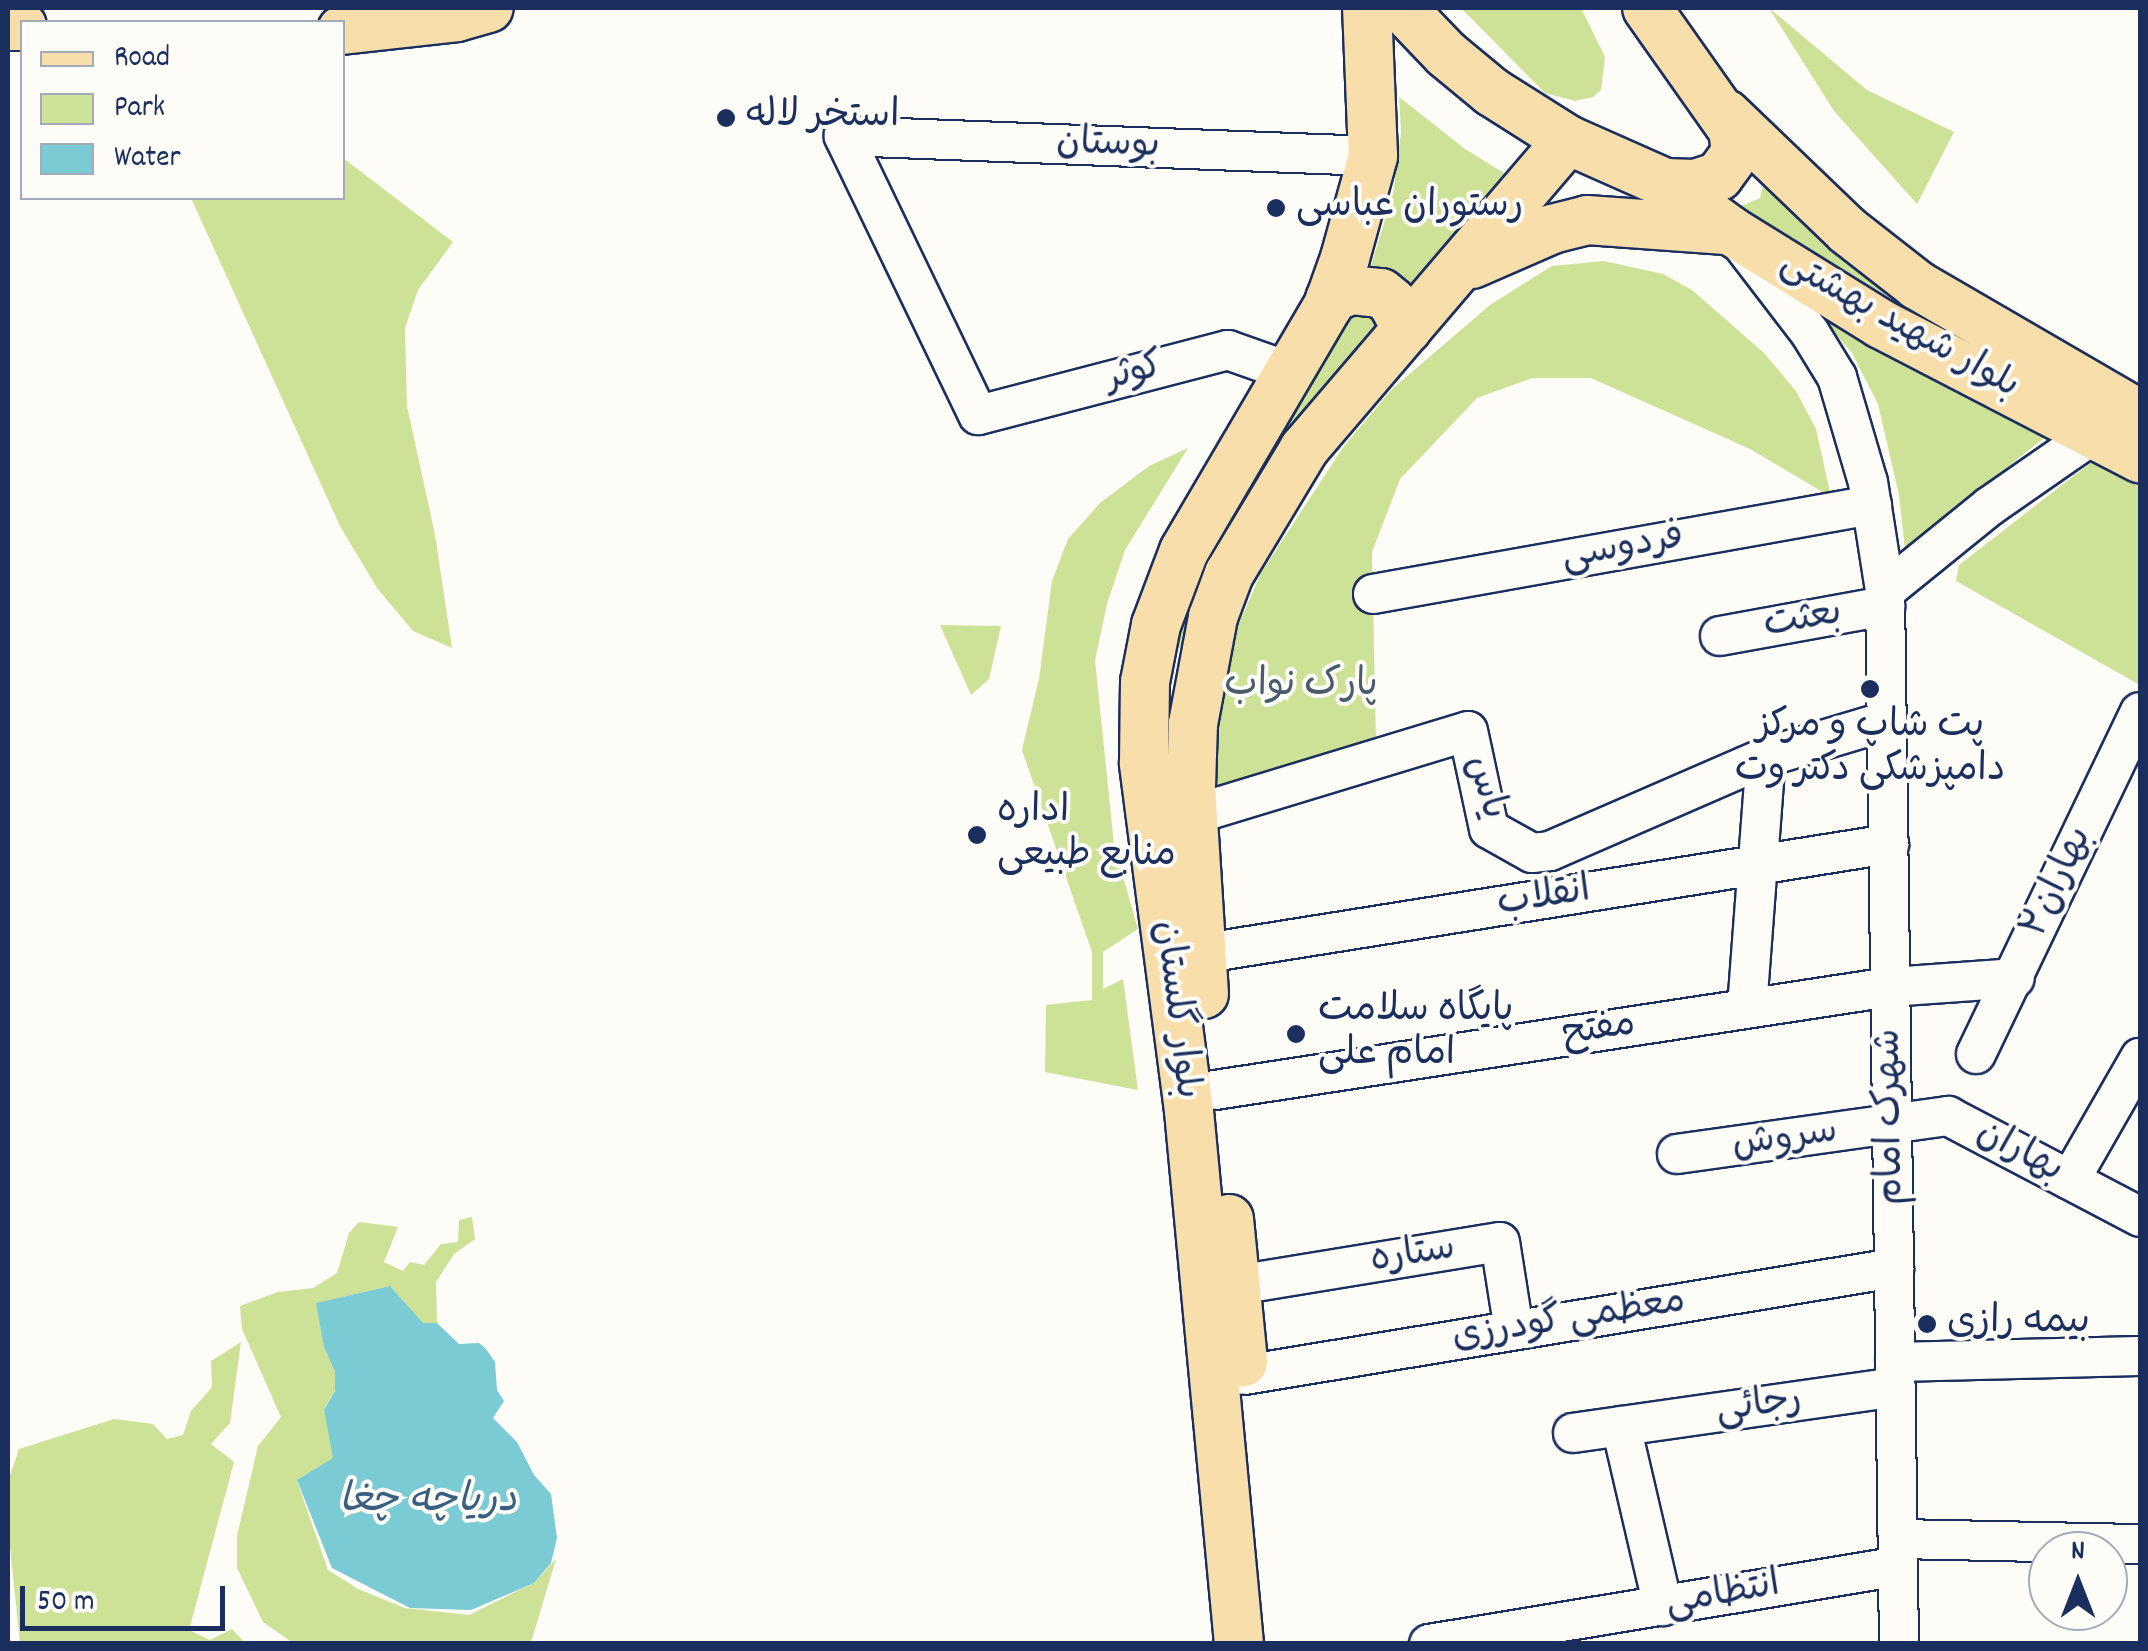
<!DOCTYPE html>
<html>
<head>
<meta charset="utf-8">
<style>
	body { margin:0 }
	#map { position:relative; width:2148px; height:1651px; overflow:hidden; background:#fdfcf7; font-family:Dekko,"Playpen Sans Arabic",sans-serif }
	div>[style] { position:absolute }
	.green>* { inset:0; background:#cee297 }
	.water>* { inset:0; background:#7acbd3 }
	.roads { filter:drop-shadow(2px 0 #1b2f5e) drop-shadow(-2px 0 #1b2f5e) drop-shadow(0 2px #1b2f5e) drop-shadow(0 -2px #1b2f5e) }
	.minor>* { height:38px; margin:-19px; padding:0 19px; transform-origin:19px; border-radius:19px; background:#fdfcf7 }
	.major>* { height:48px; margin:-24px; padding:0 24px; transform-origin:24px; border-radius:24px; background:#f8deab }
	.dots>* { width:28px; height:28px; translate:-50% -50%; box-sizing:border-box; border:5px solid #fdfcf7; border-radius:50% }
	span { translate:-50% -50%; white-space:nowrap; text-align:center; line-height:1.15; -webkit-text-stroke:8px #fdfcf7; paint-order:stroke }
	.poi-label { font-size:38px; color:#1b2f5e }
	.left { translate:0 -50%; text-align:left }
	.street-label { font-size:38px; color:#1b2f5e }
	.park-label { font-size:38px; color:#485c6c }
	.water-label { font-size:40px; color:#385e81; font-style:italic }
	.frame { position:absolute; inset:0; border:10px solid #1b2f5e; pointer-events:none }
	.legend { position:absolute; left:20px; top:20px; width:325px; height:180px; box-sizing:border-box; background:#fdfcf7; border:2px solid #a3aaba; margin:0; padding:12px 18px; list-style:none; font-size:30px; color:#1b2f5e }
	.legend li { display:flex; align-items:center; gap:20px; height:50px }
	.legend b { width:50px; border:2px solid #a3aaba }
	.north { position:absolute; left:2028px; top:1531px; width:100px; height:100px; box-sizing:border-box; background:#fdfcf7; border:2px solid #a3aaba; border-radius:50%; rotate:0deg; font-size:28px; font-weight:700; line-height:40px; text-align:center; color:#1b2f5e }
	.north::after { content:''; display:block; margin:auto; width:35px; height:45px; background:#1b2f5e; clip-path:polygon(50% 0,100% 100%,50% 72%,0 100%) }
	.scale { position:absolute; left:20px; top:1586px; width:205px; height:45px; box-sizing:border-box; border:5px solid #1b2f5e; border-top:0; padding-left:12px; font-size:30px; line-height:35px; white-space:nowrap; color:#1b2f5e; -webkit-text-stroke:8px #fdfcf7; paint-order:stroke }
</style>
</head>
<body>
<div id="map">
	<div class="green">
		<i style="clip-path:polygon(1461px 8px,1581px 8px,1605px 57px,1601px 90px,1593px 97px,1575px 101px,1545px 93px)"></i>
		<i style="clip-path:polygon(1769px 8px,1867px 90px,1954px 132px,1917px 204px,1834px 111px)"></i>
		<i style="clip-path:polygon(1399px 97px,1465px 149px,1520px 183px,1402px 291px,1393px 272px,1369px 272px,1393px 194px,1401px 133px)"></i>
		<i style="clip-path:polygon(343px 158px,453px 242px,418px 290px,405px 328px,407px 406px,435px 535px,452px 648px,413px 631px,377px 588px,340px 526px,191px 198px,342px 198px)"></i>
		<i style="clip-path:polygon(1765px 178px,2024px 378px,1739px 207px,1760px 198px)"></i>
		<i style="clip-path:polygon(1604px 261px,1663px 274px,1692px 290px,1763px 352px,1796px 391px,1816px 429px,1831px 497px,1750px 449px,1591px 378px,1532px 378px,1477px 398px,1400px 479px,1372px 552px,1376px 742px,1210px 790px,1212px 757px,1238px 626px,1261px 573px,1344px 446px,1392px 389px,1490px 305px,1552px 266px)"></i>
		<i style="clip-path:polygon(1812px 307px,2045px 437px,1905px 550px,1899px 495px,1878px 404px,1852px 353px)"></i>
		<i style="clip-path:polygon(1348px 309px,1369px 312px,1381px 330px,1189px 646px,1178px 648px,1170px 643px,1187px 581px)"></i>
		<i style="clip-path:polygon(1188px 448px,1125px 550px,1107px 604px,1095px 660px,1114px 845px,1138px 929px,1103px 952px,1103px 989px,1123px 979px,1138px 1090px,1045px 1072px,1046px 1005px,1092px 1000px,1092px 952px,1022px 750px,1039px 679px,1052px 581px,1068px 539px,1100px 503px,1149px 466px)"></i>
		<i style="clip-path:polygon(2093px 461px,2140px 487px,2140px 685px,1956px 581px,1959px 565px)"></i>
		<i style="clip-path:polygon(940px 625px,1001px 626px,989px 679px,971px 695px)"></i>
		<i style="clip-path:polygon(472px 1217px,475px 1239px,454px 1254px,436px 1282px,437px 1323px,423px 1324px,390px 1286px,317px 1303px,324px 1347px,335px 1372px,335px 1390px,324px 1410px,336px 1461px,297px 1481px,328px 1570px,358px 1589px,405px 1608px,469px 1615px,534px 1583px,556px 1559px,532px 1639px,528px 1644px,293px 1643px,263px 1622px,237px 1568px,237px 1536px,258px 1446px,281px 1417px,242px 1329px,240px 1306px,278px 1292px,313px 1288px,337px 1273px,349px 1233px,359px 1222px,398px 1227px,384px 1262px,403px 1271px,410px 1262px,424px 1265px,441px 1244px,458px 1242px,459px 1220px)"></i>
		<i style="clip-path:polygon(241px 1342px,230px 1423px,211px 1444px,234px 1462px,189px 1630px,210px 1640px,232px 1629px,245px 1643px,20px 1643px,8px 1528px,8px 1481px,19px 1449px,114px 1419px,153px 1424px,167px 1439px,183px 1435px,191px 1411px,212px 1387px,211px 1361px)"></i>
	</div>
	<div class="water">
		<i style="clip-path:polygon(390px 1286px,423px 1323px,437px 1323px,459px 1344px,479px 1343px,486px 1349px,495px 1362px,497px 1390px,504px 1401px,493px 1418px,517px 1442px,534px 1475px,551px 1494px,557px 1538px,551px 1563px,534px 1583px,471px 1610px,410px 1608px,332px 1568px,297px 1480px,333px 1458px,324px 1410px,335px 1391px,335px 1372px,324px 1347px,316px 1303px)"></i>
	</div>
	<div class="roads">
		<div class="minor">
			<i style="left:1744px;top:247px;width:108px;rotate:52.5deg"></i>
			<i style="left:1810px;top:333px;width:52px;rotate:58.5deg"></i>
			<i style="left:1837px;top:377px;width:109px;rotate:73.6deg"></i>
			<i style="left:1868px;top:482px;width:110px;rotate:81.1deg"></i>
			<i style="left:1885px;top:591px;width:1053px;rotate:89.24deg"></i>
			<i style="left:1290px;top:372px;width:66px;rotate:-160.5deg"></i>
			<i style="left:1228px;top:350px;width:258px;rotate:165.4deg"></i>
			<i style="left:978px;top:415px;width:310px;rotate:-115.7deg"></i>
			<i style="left:844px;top:136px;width:529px;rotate:2.17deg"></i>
			<i style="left:1885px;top:591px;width:135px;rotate:-39deg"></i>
			<i style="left:1990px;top:506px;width:128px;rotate:-34.8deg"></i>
			<i style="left:1373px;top:594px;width:507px;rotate:-10.11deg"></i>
			<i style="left:1720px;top:636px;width:168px;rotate:-10.3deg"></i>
			<i style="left:1192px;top:815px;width:288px;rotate:-16.9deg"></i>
			<i style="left:1468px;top:731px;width:100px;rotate:77.9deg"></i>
			<i style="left:1489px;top:829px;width:49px;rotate:29.2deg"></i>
			<i style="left:1532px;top:853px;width:18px;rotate:-6deg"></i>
			<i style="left:1550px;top:851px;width:236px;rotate:-23.5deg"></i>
			<i style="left:1766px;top:757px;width:126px;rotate:-16.6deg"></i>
			<i style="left:1199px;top:954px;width:699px;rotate:-9.06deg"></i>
			<i style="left:1747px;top:1008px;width:252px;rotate:-85.7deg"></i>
			<i style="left:1976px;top:1054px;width:379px;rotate:-64.4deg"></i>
			<i style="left:1215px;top:1090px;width:683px;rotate:-8.68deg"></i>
			<i style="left:1890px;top:987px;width:125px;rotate:-4.1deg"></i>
			<i style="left:1677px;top:1154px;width:274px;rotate:-8deg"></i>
			<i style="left:1948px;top:1116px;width:217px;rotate:27.7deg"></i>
			<i style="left:2070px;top:1180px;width:141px;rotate:-60.2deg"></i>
			<i style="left:1237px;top:1285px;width:266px;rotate:-9.3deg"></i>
			<i style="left:1500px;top:1242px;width:89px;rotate:81deg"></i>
			<i style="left:1895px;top:1362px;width:245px;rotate:-1.4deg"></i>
			<i style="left:1244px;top:1375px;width:659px;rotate:-9.35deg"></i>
			<i style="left:1621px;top:1426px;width:185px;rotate:76.9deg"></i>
			<i style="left:1573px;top:1433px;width:326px;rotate:-8.1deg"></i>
			<i style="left:1898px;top:1539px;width:242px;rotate:1.2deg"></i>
			<i style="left:1429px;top:1644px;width:475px;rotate:-9.4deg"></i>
		</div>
		<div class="major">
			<i style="left:1402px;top:8px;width:64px;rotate:46.3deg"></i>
			<i style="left:1446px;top:54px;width:60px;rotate:39.6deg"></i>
			<i style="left:1492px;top:92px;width:90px;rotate:32.3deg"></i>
			<i style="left:1568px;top:140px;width:106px;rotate:23.9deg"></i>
			<i style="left:1665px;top:183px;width:30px;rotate:2deg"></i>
			<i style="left:1695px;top:184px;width:25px;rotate:-18deg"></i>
			<i style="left:1719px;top:176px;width:29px;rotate:-54deg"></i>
			<i style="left:1736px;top:153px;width:23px;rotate:-97deg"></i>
			<i style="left:1733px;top:130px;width:149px;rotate:-125.2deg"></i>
			<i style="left:8px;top:26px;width:14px"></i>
			<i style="left:342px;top:30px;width:116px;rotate:-6.4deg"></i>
			<i style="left:457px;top:17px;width:33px;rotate:-16deg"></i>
			<i style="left:1726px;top:114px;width:169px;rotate:43.8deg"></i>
			<i style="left:1848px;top:231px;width:88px;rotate:38deg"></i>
			<i style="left:1917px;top:285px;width:258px;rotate:30.2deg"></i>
			<i style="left:1665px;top:183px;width:82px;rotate:36deg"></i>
			<i style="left:1731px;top:231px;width:176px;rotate:31.8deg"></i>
			<i style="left:1881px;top:324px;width:292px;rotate:27.4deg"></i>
			<i style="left:1472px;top:264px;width:87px;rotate:-23.6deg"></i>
			<i style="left:1552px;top:229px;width:36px;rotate:-14deg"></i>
			<i style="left:1587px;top:220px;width:139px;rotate:4.1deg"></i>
			<i style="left:1330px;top:299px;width:22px;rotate:-24deg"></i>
			<i style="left:1350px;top:290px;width:31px;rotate:6deg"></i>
			<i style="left:1381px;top:293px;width:14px;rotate:39deg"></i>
			<i style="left:1392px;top:302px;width:31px;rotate:61deg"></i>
			<i style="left:1204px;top:994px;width:207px;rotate:-93.6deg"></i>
			<i style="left:1191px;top:787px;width:63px;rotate:-88.2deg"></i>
			<i style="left:1193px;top:724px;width:109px;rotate:-79.4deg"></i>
			<i style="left:1213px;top:617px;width:46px;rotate:-69.6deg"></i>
			<i style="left:1229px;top:574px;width:146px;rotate:-59deg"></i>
			<i style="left:1304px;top:449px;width:406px;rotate:-49.5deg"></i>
			<i style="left:1229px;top:1219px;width:144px;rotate:84.4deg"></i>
			<i style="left:1239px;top:1644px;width:535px;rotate:-95.36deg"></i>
			<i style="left:1189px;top:1111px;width:351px;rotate:-97.4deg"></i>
			<i style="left:1144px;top:763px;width:81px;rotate:-89.3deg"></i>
			<i style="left:1145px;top:682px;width:58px;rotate:-79.1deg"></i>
			<i style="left:1156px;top:625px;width:79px;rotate:-69.3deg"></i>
			<i style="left:1184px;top:551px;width:284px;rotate:-59.6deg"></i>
			<i style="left:1328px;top:306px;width:51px;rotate:-70.5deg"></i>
			<i style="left:1345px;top:258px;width:106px;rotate:-74.6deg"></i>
			<i style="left:1373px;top:156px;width:148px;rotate:-92.3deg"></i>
		</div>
	</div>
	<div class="dots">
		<i style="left:726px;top:118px;background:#1b2f5e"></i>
		<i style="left:1276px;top:208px;background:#1b2f5e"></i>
		<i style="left:1870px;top:689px;background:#1b2f5e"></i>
		<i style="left:977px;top:835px;background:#1b2f5e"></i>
		<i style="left:1296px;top:1034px;background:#1b2f5e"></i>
		<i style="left:1927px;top:1324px;background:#1b2f5e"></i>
	</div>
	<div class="poi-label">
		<span class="left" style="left:746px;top:118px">استخر لاله</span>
		<span class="left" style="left:1296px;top:208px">رستوران عباسی</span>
		<span style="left:1870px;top:750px">پت شاپ و مرکز<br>دامپزشکی دکتر وت</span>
		<span class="left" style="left:997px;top:835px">اداره<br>منابع طبیعی</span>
		<span class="left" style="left:1318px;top:1034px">پایگاه سلامت<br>امام علی</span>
		<span class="left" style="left:1947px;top:1324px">بیمه رازی</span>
	</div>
	<div class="street-label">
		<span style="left:1108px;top:146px;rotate:2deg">بوستان</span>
		<span style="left:1899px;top:326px;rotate:29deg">بلوار شهید بهشتی</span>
		<span style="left:1135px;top:374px;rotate:-15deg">کوثر</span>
		<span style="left:1623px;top:549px;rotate:-10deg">فردوسی</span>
		<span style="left:1803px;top:621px;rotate:-10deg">بعثت</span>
		<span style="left:1484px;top:788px;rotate:73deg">یاس</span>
		<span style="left:2059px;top:883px;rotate:-65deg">بهاران۲</span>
		<span style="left:1544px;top:899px;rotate:-9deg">انقلاب</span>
		<span style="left:1175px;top:1010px;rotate:83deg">بلوار گلستان</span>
		<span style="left:1599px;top:1031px;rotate:-9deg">مفتح</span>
		<span style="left:1892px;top:1117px;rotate:-91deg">شهرک امام</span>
		<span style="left:1785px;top:1140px;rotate:-8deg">سروش</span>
		<span style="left:2019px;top:1153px;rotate:28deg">بهاران</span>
		<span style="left:1413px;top:1256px;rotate:-9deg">ستاره</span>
		<span style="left:1569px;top:1321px;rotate:-9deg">معظمی گودرزی</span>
		<span style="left:1759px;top:1407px;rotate:-8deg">رجائی</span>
		<span style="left:1723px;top:1596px;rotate:-10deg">انتظامی</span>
	</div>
	<div class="park-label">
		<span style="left:1301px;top:687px">پارک نواب</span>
	</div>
	<div class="water-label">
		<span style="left:428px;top:1503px">دریاچه چغا</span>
	</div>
	<div class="frame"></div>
	<ul class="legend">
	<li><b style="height:12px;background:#f8deab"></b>Road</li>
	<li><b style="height:28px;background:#cee297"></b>Park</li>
	<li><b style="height:28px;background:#7acbd3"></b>Water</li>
	</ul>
	<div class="north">N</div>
	<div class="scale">50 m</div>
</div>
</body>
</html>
